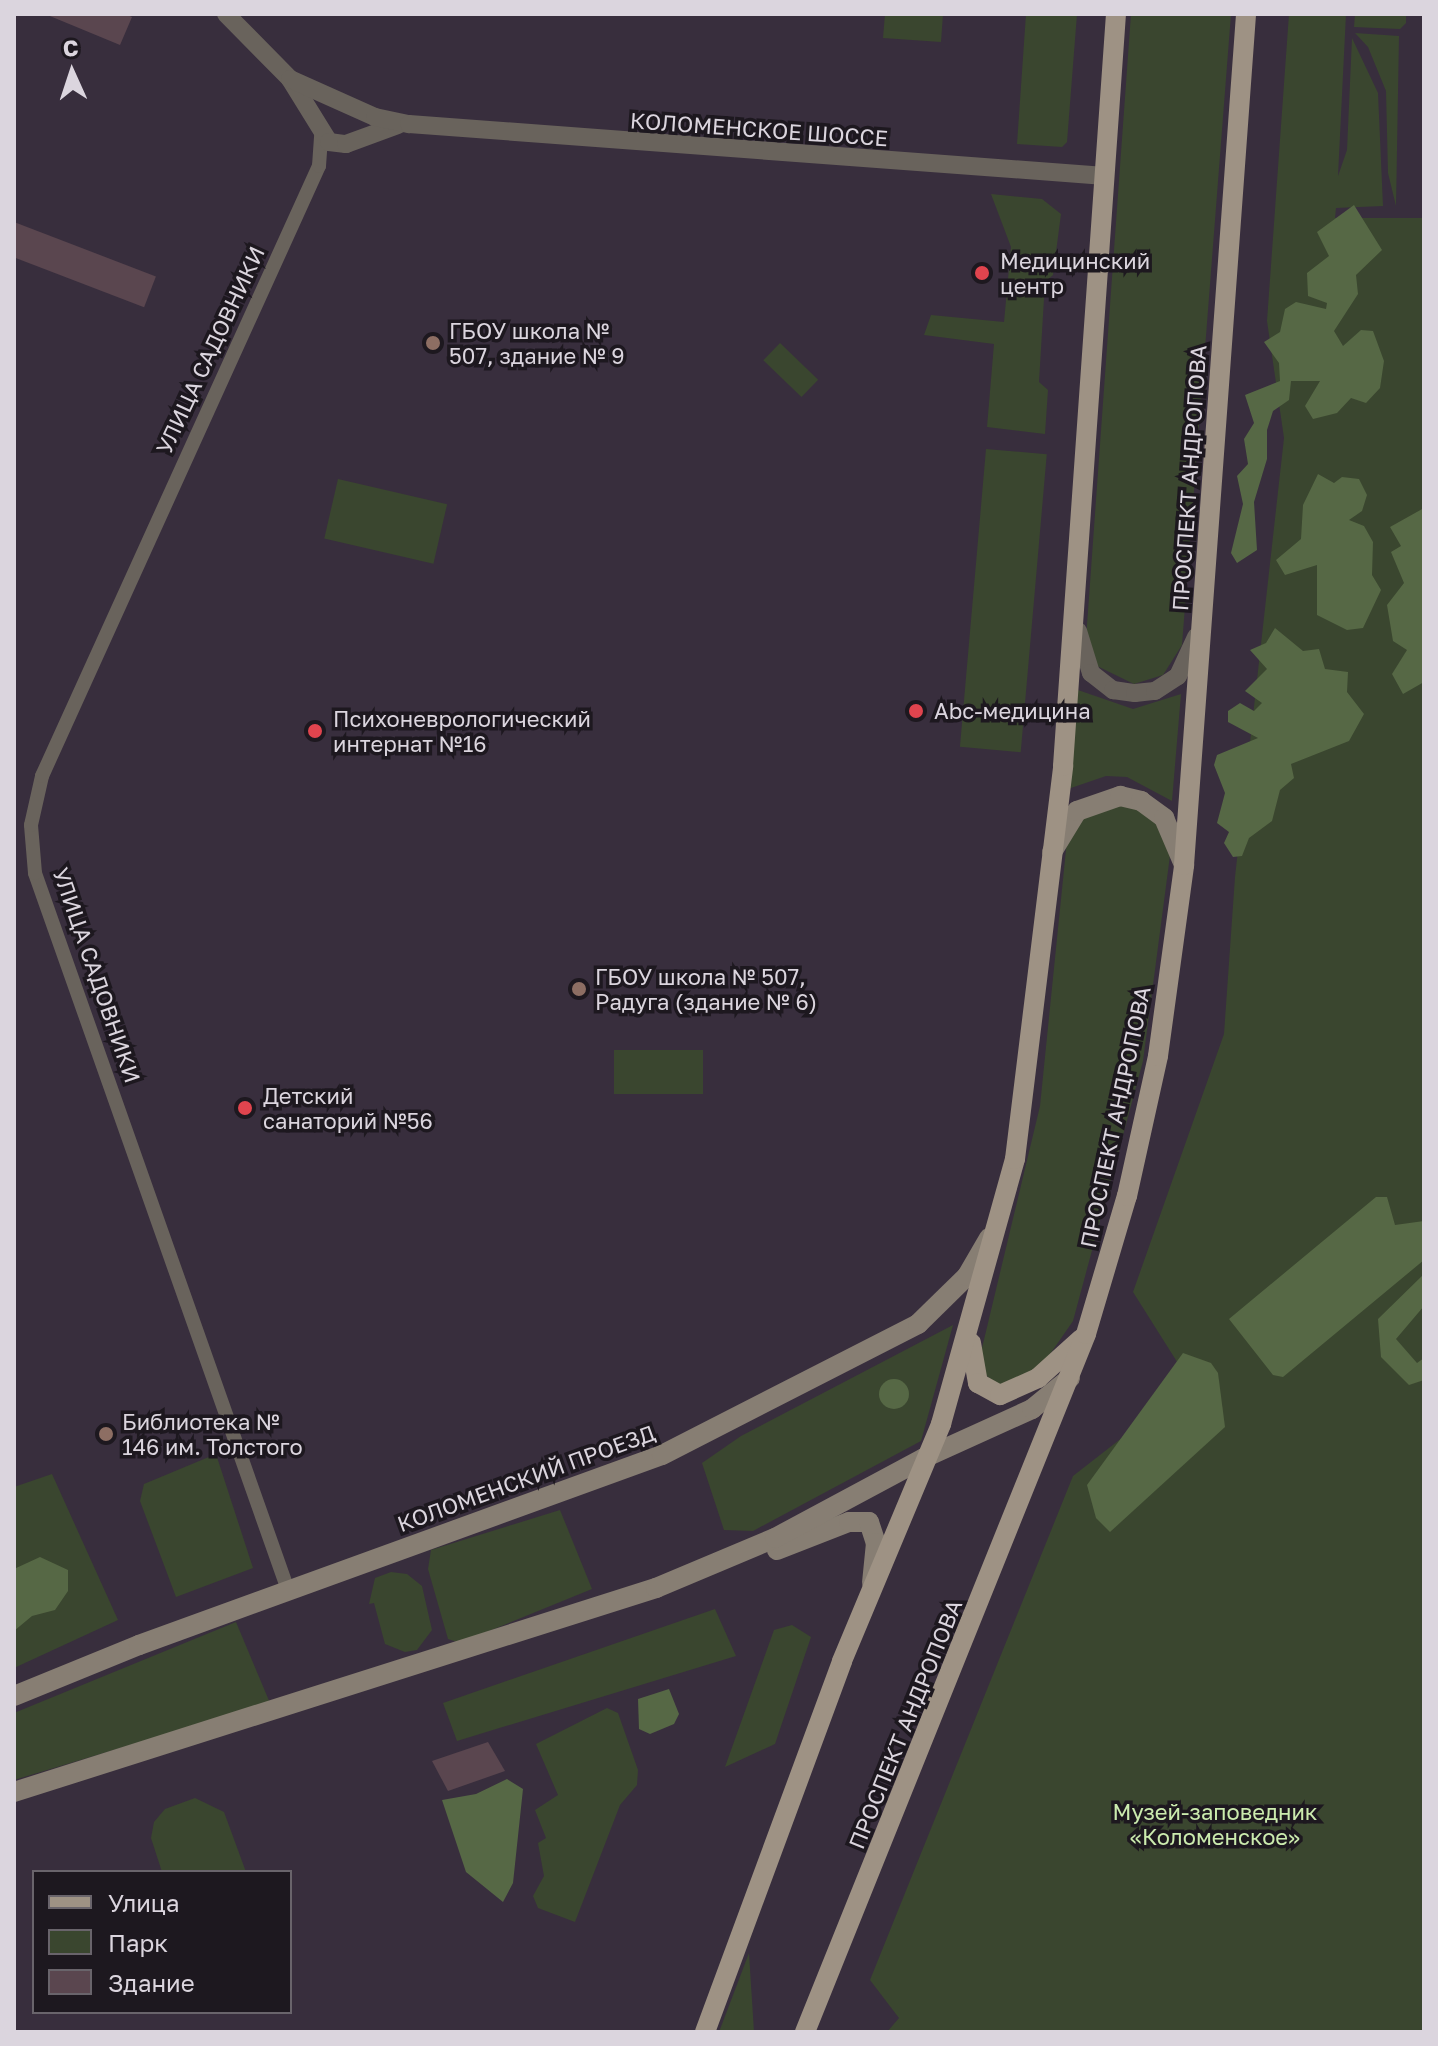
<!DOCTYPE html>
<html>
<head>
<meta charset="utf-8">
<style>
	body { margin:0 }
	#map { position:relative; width:1438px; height:2046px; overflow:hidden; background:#382e3d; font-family:"Golos Text",sans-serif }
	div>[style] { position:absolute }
	.green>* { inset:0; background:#3a462f; transform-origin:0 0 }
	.forest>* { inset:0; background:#566845 }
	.round { border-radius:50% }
	.building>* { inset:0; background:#5a464f; transform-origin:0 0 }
	.minor>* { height:14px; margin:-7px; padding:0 7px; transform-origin:7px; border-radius:7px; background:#69635c }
	.tertiary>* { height:18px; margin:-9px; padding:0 9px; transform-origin:9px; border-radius:9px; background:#69635c }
	.secondary>* { height:20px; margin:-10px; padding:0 10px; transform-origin:10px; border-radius:10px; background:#877e73 }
	.primary>* { height:20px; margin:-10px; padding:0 10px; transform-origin:10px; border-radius:10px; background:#9e9284 }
	.dots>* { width:22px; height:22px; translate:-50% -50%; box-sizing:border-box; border:4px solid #1d181f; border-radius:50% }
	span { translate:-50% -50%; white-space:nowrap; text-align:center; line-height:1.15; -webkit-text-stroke:7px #1d181f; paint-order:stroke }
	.street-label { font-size:22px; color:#dbd5de }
	.poi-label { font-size:22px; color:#dbd5de }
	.left { translate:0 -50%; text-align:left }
	.park-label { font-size:22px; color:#cbebae }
	.frame { position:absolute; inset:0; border:16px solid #dbd5de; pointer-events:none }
	.legend { position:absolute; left:32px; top:1870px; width:260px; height:144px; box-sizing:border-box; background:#1d181f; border:2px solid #69646b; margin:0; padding:10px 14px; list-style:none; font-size:24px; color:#dbd5de }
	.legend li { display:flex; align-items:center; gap:16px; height:40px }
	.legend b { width:40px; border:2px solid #69646b }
	.north { position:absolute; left:32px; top:32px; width:80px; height:80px; -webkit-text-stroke:6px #1d181f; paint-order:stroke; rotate:357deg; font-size:22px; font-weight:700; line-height:32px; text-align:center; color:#dbd5de }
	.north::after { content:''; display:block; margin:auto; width:28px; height:36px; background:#dbd5de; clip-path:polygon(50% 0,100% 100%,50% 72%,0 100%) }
</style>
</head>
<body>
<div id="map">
	<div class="green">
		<i style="clip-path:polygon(885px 14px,943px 14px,941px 42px,883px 38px)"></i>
		<i style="clip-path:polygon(1026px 14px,1077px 14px,1067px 142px,1062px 147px,1017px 144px)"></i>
		<i style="clip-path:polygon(1131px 14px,1231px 14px,1182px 645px,1163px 675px,1134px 684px,1097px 666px,1086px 639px)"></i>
		<i style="clip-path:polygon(1289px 14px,1346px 14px,1338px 176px,1347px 150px,1352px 38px,1378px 93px,1383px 206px,1336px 208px,1335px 218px,1424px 218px,1424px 2032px,887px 2032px,899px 2018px,870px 1980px,1073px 1476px,1191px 1384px,1133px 1292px,1224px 1034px,1235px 877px,1284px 438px,1267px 321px)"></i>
		<i style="clip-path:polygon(1355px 14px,1406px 14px,1406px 23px,1400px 29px,1354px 27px)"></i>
		<i style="clip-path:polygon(1355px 33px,1399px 36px,1396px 206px,1388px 173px,1386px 91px,1368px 47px)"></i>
		<i style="clip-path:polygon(991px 194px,1042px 199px,1061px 214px,1053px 275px,1045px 282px,1039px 382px,1048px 390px,1045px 434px,987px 427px,994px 344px,924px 335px,931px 315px,1004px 322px,1011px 247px)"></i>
		<i style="left:780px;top:343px;width:53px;height:24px;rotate:44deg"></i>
		<i style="left:986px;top:449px;width:61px;height:299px;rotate:5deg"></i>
		<i style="left:338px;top:479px;width:112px;height:61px;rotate:13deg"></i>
		<i style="clip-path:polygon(1075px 689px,1133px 709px,1181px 694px,1172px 801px,1127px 777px,1106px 776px,1068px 789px)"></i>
		<i style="clip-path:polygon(1109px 805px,1133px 807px,1158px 822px,1171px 848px,1143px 1061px,1073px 1321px,1046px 1360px,1019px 1381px,997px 1386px,980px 1369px,982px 1348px,1040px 1106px,1067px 840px,1077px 820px)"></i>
		<i style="left:703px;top:1050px;width:44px;height:89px;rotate:90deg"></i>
		<i style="clip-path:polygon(953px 1325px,921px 1441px,753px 1531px,724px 1530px,702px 1463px,741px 1436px)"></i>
		<i style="clip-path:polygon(216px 1454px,253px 1568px,176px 1597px,140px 1501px,144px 1484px)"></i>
		<i style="clip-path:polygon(52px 1474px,118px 1620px,14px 1668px,14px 1487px)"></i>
		<i style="clip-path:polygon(560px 1510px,592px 1589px,460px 1643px,448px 1639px,428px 1569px,431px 1550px)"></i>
		<i style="clip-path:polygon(391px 1572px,407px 1574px,422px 1586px,432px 1630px,417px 1650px,405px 1652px,385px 1644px,374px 1603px,369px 1604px,375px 1578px)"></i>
		<i style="clip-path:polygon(715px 1609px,736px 1656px,457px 1741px,443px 1703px)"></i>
		<i style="clip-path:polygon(236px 1622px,270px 1703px,14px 1780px,14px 1713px)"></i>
		<i style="clip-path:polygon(792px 1625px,811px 1637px,775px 1744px,725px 1767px,774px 1630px)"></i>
		<i style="clip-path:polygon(607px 1708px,618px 1713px,638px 1770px,637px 1785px,620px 1805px,575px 1922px,538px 1908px,533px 1896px,544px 1876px,538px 1843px,546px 1838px,535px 1810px,558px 1795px,536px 1744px)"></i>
		<i style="clip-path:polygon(195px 1798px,224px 1812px,246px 1872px,162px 1872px,151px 1838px,154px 1822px,165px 1809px)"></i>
		<i style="clip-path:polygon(749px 1953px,754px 2032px,719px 2032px)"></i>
	</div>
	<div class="forest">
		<i style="clip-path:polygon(1354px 205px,1382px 250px,1356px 275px,1358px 294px,1334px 331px,1343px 346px,1361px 330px,1373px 331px,1384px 361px,1380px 388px,1366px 403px,1351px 398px,1337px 413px,1313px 419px,1305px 406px,1320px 381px,1291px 381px,1289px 400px,1273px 411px,1267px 430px,1267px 459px,1254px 502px,1257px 550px,1237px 563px,1231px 553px,1243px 504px,1237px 476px,1248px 464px,1244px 439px,1254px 423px,1245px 395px,1280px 381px,1279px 363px,1264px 342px,1280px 332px,1285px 309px,1296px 302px,1326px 309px,1327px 303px,1308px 296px,1307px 273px,1329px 256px,1317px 232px)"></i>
		<i style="clip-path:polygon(1318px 474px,1334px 483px,1342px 477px,1359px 479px,1367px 495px,1362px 511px,1349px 520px,1364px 526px,1373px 542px,1372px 575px,1381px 590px,1363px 628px,1347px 630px,1317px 615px,1317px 565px,1285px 575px,1276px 560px,1301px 539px,1303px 505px)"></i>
		<i style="clip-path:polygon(1424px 508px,1424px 682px,1403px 694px,1392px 674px,1407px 650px,1393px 641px,1387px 605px,1404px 583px,1391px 552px,1401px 546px,1390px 527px)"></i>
		<i style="clip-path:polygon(1275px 628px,1303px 651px,1319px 649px,1325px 669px,1348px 672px,1347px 692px,1364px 714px,1349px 741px,1291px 764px,1294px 778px,1280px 790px,1272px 821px,1249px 838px,1242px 856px,1233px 857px,1224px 843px,1229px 832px,1217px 823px,1225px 793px,1214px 765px,1217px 755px,1258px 738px,1228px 722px,1228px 711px,1240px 703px,1254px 711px,1262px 703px,1245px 691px,1267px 669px,1250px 650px,1266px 643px)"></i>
		<i style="clip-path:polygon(1376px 1197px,1387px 1197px,1395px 1225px,1424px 1221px,1424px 1260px,1283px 1377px,1273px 1375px,1229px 1319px)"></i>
		<i style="clip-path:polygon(1424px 1274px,1424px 1306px,1396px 1339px,1417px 1363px,1424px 1358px,1424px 1380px,1409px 1385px,1381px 1357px,1378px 1319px)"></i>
		<i style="clip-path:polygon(1183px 1353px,1211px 1363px,1218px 1373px,1225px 1427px,1110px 1532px,1096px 1518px,1087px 1485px)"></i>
		<i class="round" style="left:879px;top:1379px;width:30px;height:30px"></i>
		<i style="clip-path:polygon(40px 1557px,68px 1570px,68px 1591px,55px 1610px,32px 1616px,14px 1631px,14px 1569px)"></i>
		<i style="clip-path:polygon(669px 1689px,679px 1714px,674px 1724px,650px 1734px,639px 1729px,638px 1699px)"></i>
		<i style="clip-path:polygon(507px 1779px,523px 1789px,513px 1883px,503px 1902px,466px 1872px,442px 1800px,476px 1794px)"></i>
	</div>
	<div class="building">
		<i style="clip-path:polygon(45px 14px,125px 14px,132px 17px,120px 45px)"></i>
		<i style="left:14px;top:222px;width:152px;height:33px;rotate:21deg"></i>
		<i style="clip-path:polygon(488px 1742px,505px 1771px,448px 1791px,432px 1761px)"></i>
	</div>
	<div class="minor">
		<i style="left:288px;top:1590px;width:760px;rotate:-109.44deg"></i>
		<i style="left:35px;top:873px;width:48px;rotate:-94.8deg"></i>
		<i style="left:31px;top:825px;width:50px;rotate:-77.3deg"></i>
		<i style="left:42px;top:776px;width:670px;rotate:-65.58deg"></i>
		<i style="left:319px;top:166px;width:32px;rotate:-86deg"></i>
	</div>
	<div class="tertiary">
		<i style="left:226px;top:14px;width:91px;rotate:45.4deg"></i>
		<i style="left:290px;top:79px;width:74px;rotate:58.2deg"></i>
		<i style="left:329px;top:142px;width:17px;rotate:7deg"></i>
		<i style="left:346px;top:144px;width:55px;rotate:-20.1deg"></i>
		<i style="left:290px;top:79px;width:93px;rotate:24.1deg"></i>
		<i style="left:375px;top:117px;width:35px;rotate:12deg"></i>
		<i style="left:409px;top:124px;width:698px;rotate:4.27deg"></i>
		<i style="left:1078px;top:631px;width:44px;rotate:72.8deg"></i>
		<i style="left:1091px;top:673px;width:28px;rotate:38deg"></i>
		<i style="left:1113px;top:690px;width:22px;rotate:8deg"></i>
		<i style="left:1135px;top:693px;width:20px;rotate:-6deg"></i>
		<i style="left:1155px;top:691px;width:27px;rotate:-33deg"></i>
		<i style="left:1178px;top:676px;width:43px;rotate:-65.2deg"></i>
	</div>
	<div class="secondary">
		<i style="left:1052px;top:852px;width:48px;rotate:-58.6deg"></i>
		<i style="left:1077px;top:811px;width:46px;rotate:-19.2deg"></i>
		<i style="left:1120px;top:796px;width:22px;rotate:13deg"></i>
		<i style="left:1141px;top:801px;width:29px;rotate:36deg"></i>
		<i style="left:1164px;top:818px;width:51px;rotate:66.9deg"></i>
		<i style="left:777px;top:1550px;width:77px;rotate:-21.3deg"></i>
		<i style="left:849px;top:1522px;width:20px"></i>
		<i style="left:869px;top:1522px;width:22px;rotate:72deg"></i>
		<i style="left:876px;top:1543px;width:40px;rotate:95.7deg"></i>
		<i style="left:14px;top:1696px;width:135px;rotate:-22.2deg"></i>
		<i style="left:139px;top:1645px;width:556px;rotate:-19.97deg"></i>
		<i style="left:662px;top:1455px;width:288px;rotate:-27.1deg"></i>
		<i style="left:918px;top:1324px;width:69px;rotate:-44.4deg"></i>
		<i style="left:967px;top:1276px;width:44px;rotate:-59.9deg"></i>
		<i style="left:14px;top:1792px;width:674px;rotate:-17.63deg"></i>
		<i style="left:656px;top:1588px;width:129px;rotate:-22.8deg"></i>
		<i style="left:775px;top:1538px;width:169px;rotate:-28.2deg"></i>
		<i style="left:924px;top:1458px;width:119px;rotate:-24.4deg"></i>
		<i style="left:1032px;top:1409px;width:49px;rotate:-39.2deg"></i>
	</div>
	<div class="primary">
		<i style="left:971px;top:1343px;width:41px;rotate:80.1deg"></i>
		<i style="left:978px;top:1383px;width:25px;rotate:29deg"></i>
		<i style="left:1000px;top:1395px;width:42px;rotate:-24.1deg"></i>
		<i style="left:1038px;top:1378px;width:58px;rotate:-42.2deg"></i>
		<i style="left:705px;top:2032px;width:395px;rotate:-69.7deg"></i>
		<i style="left:842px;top:1661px;width:257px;rotate:-67.3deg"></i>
		<i style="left:941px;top:1424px;width:275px;rotate:-74.4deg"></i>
		<i style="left:1015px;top:1159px;width:396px;rotate:-83deg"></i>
		<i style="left:1063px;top:766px;width:754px;rotate:-85.97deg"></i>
		<i style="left:805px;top:2032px;width:752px;rotate:-68.07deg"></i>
		<i style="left:1086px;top:1334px;width:144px;rotate:-73.5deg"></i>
		<i style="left:1127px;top:1196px;width:143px;rotate:-77.5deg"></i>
		<i style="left:1158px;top:1056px;width:193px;rotate:-82.2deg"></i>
		<i style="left:1184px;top:865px;width:853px;rotate:-85.83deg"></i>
	</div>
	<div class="dots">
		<i style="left:982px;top:273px;background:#e0444e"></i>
		<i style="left:433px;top:343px;background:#8d6e63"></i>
		<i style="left:916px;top:711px;background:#e0444e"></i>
		<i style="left:315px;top:731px;background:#e0444e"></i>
		<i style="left:579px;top:989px;background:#8d6e63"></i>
		<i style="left:245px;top:1108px;background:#e0444e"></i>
		<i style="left:106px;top:1434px;background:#8d6e63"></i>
	</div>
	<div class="street-label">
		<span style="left:759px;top:129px;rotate:4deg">КОЛОМЕНСКОЕ ШОССЕ</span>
		<span style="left:210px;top:350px;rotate:-65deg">УЛИЦА САДОВНИКИ</span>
		<span style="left:1189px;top:478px;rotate:-86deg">ПРОСПЕКТ АНДРОПОВА</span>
		<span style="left:97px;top:975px;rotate:71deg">УЛИЦА САДОВНИКИ</span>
		<span style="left:1115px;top:1117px;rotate:-78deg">ПРОСПЕКТ АНДРОПОВА</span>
		<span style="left:526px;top:1478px;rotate:-20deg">КОЛОМЕНСКИЙ ПРОЕЗД</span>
		<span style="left:905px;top:1724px;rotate:-68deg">ПРОСПЕКТ АНДРОПОВА</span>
	</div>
	<div class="poi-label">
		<span class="left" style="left:1000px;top:273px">Медицинский<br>центр</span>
		<span class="left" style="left:449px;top:343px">ГБОУ школа №<br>507, здание № 9</span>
		<span class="left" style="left:934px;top:711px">Abc-медицина</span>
		<span class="left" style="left:333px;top:731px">Психоневрологический<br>интернат №16</span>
		<span class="left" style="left:595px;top:989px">ГБОУ школа № 507,<br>Радуга (здание № 6)</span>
		<span class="left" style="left:263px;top:1108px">Детский<br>санаторий №56</span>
		<span class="left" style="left:122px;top:1434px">Библиотека №<br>146 им. Толстого</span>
	</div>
	<div class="park-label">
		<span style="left:1215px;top:1824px">Музей-заповедник<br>«Коломенское»</span>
	</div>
	<div class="frame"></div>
	<ul class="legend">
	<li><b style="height:10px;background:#9e9284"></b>Улица</li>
	<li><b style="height:22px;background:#3a462f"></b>Парк</li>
	<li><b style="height:22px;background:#5a464f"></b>Здание</li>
	</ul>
	<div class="north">С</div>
</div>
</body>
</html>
